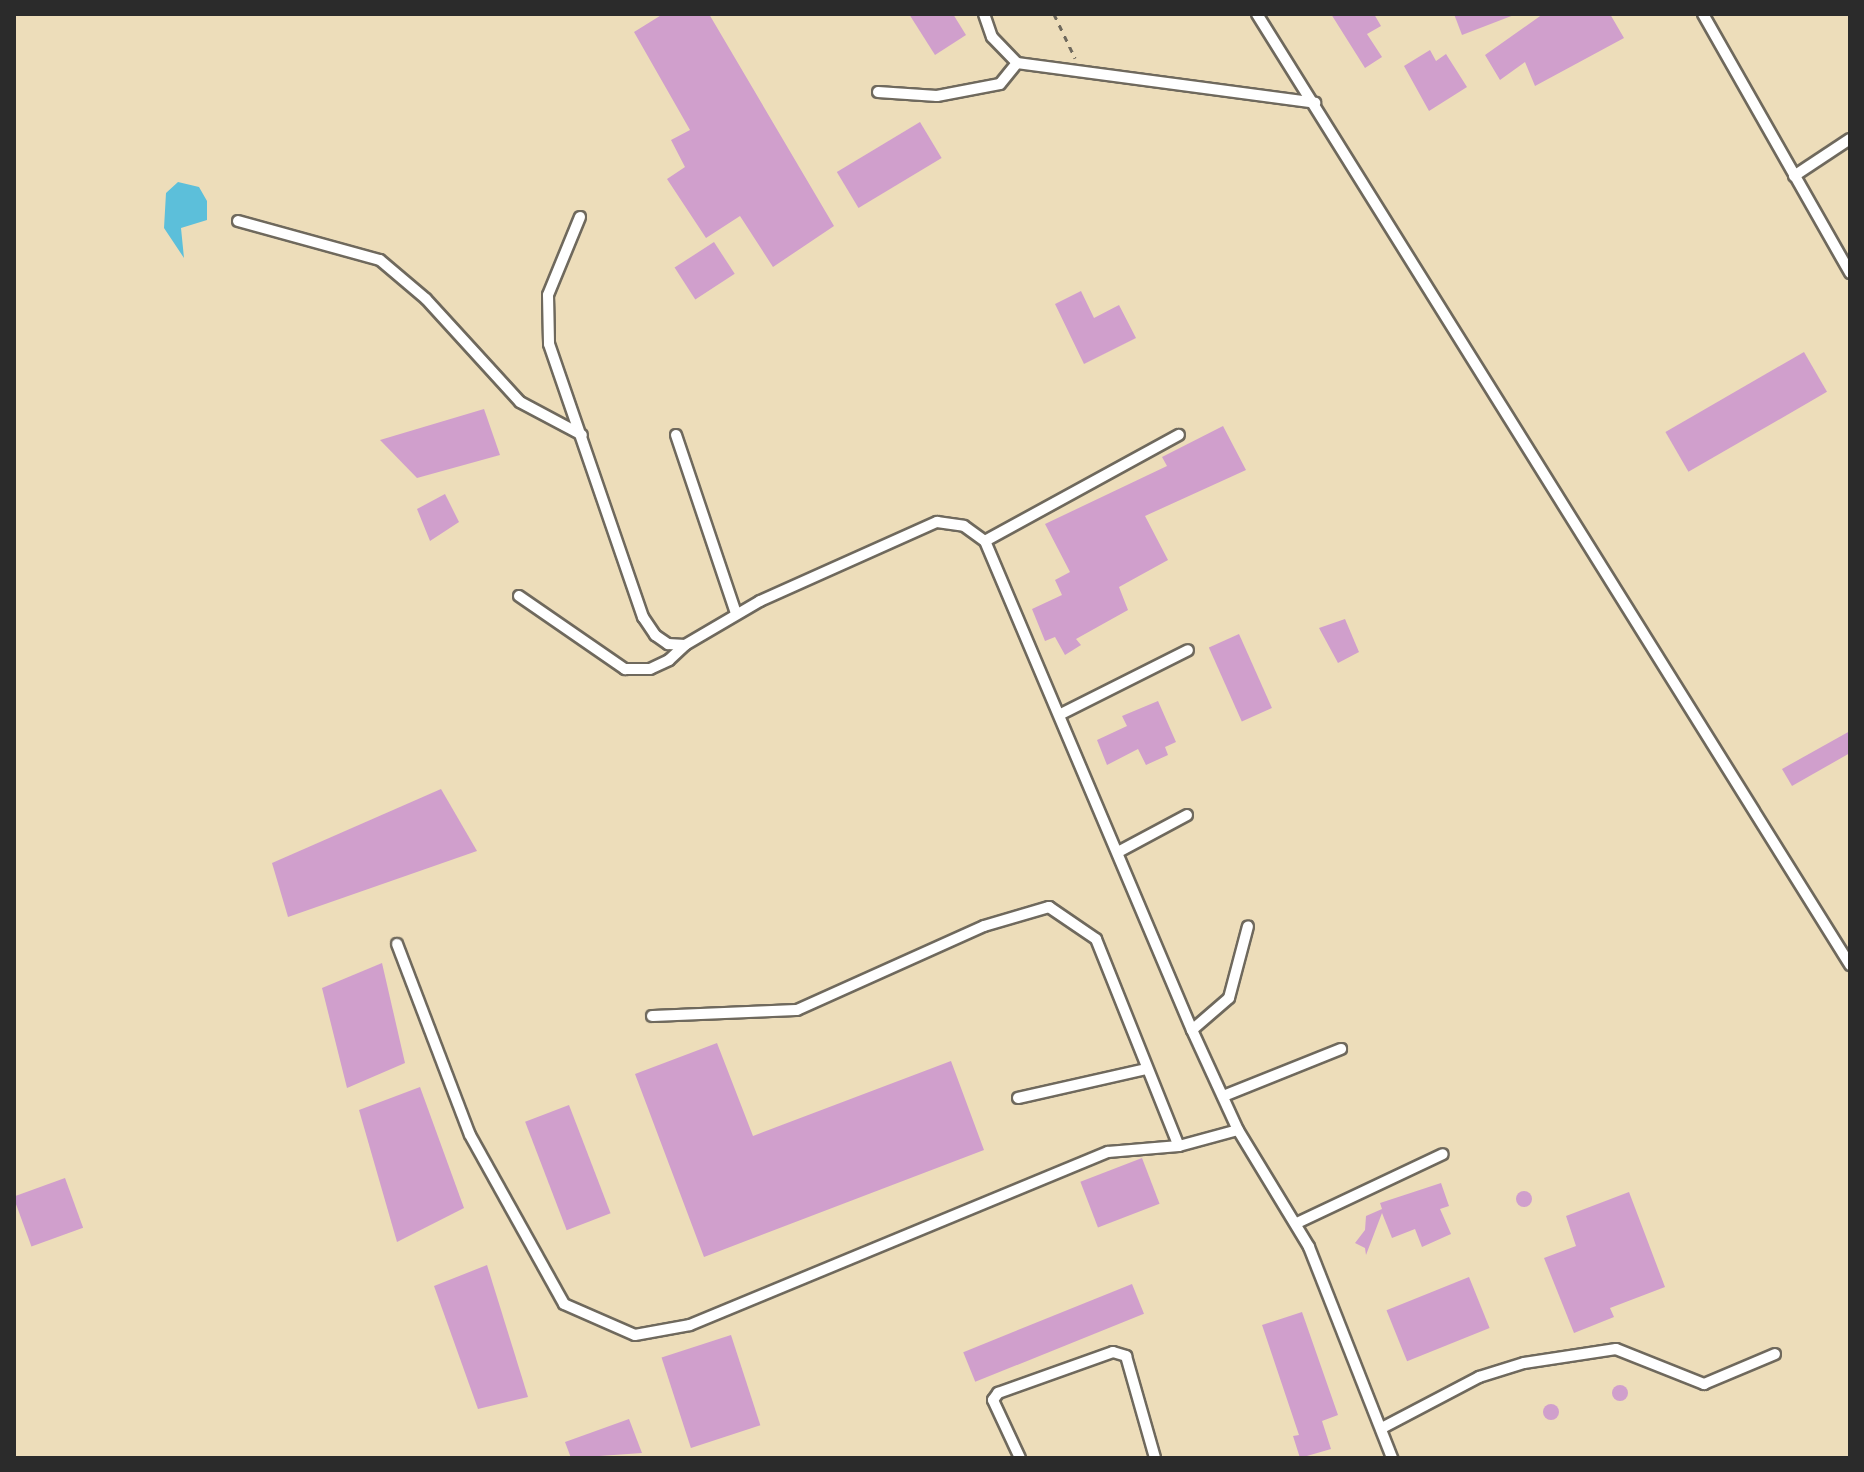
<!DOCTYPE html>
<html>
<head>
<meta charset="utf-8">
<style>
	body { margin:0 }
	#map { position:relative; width:1864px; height:1472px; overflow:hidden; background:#edddba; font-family:Pangolin,sans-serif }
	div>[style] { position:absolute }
	.water>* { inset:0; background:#5cbfda }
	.building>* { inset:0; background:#d09fcc; transform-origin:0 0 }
	.round { border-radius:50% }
	.path>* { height:3px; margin-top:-1.5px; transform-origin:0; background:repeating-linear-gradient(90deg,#6f695d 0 6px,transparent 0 12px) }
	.roads { filter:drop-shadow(2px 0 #6f695d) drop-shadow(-2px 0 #6f695d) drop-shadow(0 2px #6f695d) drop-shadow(0 -2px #6f695d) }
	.lane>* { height:10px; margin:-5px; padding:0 5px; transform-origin:5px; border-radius:5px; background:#fff }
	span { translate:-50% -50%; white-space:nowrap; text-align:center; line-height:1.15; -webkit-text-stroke:6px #f7f3e8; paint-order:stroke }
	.frame { position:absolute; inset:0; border:16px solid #2b2b2b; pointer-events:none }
</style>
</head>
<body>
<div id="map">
	<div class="water">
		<i style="clip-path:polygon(178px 182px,199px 187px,207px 201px,207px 220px,181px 228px,184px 258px,164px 228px,166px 193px)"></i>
	</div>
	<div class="building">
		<i style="clip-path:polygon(663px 14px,709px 14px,834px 226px,773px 267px,740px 216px,706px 238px,667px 179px,685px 167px,671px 140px,690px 130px,634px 32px)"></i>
		<i style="clip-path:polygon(909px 14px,953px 14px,966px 35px,935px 55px)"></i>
		<i style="clip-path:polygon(1331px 14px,1374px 14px,1381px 26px,1367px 34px,1382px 57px,1365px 68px)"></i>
		<i style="clip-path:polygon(1454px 14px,1514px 14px,1514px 15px,1462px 35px)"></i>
		<i style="clip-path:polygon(1543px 14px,1610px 14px,1624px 38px,1535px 86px,1525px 62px,1500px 80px,1485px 55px)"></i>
		<i style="clip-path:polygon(1430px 50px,1436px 61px,1446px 54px,1467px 87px,1429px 111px,1404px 66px)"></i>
		<i style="left:920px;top:122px;width:42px;height:97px;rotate:59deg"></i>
		<i style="left:714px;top:242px;width:38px;height:47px;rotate:57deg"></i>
		<i style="clip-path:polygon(1081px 291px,1094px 318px,1119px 305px,1136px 338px,1084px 364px,1055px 304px)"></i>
		<i style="left:1804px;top:352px;width:46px;height:160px;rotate:60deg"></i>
		<i style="clip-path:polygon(484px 409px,500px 455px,417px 478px,380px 440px)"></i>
		<i style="clip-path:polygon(1223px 426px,1246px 470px,1145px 516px,1168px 560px,1119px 587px,1128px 610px,1076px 639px,1081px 645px,1065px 655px,1055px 637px,1045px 641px,1032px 609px,1062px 595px,1055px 580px,1070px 572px,1045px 524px,1167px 466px,1162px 457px)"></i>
		<i style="clip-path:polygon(445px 494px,459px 522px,430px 541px,417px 509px)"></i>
		<i style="clip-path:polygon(1345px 619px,1359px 652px,1338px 663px,1319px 628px)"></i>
		<i style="left:1239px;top:634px;width:81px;height:33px;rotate:66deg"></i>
		<i style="clip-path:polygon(1158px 701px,1176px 742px,1165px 747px,1168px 755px,1146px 765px,1138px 749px,1107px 765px,1097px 740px,1127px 726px,1122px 716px)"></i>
		<i style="clip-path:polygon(1850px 731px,1850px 753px,1792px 786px,1782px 769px)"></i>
		<i style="clip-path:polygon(441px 789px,477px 851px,288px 917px,272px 863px)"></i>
		<i style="clip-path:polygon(382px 963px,405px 1063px,347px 1088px,322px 988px)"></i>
		<i style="clip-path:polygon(717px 1043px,753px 1136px,951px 1061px,984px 1150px,704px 1257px,635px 1074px)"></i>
		<i style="clip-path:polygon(420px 1087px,464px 1208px,397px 1242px,359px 1110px)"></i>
		<i style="left:569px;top:1105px;width:116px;height:47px;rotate:69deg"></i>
		<i style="left:1142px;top:1158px;width:49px;height:66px;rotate:69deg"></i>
		<i style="left:65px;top:1178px;width:53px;height:55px;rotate:70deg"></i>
		<i style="clip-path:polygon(1441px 1183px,1449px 1206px,1440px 1209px,1451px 1234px,1422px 1247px,1415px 1229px,1392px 1238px,1382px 1213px,1366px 1255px,1365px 1248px,1355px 1243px,1365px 1230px,1366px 1216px,1382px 1209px,1380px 1203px)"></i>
		<i class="round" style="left:1516px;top:1191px;width:16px;height:16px"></i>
		<i style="clip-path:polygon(1629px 1192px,1665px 1287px,1610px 1308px,1614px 1317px,1574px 1333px,1544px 1258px,1576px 1246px,1566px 1216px)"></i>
		<i style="clip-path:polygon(487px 1265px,528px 1397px,478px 1409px,434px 1286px)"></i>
		<i style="left:1469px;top:1277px;width:55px;height:89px;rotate:68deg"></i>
		<i style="left:1132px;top:1284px;width:32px;height:182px;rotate:68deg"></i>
		<i style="clip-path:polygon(1302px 1312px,1338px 1415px,1322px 1421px,1331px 1449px,1300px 1458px,1293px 1436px,1299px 1435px,1262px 1325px)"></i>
		<i style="left:731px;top:1335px;width:95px;height:73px;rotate:72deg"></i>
		<i class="round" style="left:1612px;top:1385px;width:16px;height:16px"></i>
		<i class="round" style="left:1543px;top:1404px;width:16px;height:16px"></i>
		<i style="clip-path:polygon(629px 1419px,642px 1453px,571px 1458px,565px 1442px)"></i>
	</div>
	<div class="path">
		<i style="left:1054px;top:14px;width:49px;rotate:64.5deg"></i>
	</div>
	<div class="roads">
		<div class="lane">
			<i style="left:984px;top:14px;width:24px;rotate:71deg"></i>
			<i style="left:992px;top:37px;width:36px;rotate:46deg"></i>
			<i style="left:1017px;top:63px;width:301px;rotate:7.6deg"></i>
			<i style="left:1257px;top:14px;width:1121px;rotate:58.05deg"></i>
			<i style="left:1703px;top:14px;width:298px;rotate:60.4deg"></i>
			<i style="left:878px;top:92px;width:59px;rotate:3.9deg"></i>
			<i style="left:937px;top:96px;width:64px;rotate:-10.8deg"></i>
			<i style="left:1000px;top:84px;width:27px;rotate:-51deg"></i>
			<i style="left:1794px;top:176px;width:67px;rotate:-33.5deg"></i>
			<i style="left:580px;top:217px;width:84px;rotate:112.3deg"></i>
			<i style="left:548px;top:295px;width:49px;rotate:88.8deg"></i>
			<i style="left:549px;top:344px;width:289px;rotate:71deg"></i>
			<i style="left:643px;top:617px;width:22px;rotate:56deg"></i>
			<i style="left:655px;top:635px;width:16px;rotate:35deg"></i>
			<i style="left:668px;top:644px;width:17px;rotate:3deg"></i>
			<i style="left:685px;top:645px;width:87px;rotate:-30.4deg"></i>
			<i style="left:760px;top:601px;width:194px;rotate:-24.1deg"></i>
			<i style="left:937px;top:522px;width:27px;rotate:8deg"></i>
			<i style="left:964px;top:526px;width:26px;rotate:36deg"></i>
			<i style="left:985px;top:541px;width:531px;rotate:67.06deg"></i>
			<i style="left:1192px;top:1030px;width:110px;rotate:65.3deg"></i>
			<i style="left:1238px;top:1130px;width:137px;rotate:58.7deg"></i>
			<i style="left:1309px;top:1247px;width:227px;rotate:68.5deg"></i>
			<i style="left:238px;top:221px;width:147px;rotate:15.4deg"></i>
			<i style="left:380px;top:260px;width:60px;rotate:40.3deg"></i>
			<i style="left:426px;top:299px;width:139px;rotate:47.6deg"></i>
			<i style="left:520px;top:402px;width:70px;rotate:28deg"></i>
			<i style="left:676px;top:435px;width:188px;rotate:71.4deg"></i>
			<i style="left:985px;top:541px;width:221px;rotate:-28.7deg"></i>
			<i style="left:519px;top:596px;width:129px;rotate:34.6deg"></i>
			<i style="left:625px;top:669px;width:25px"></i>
			<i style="left:650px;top:669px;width:21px;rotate:-25deg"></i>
			<i style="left:669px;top:660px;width:22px;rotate:-43deg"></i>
			<i style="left:1061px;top:714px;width:142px;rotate:-26.7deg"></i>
			<i style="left:1120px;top:851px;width:76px;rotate:-28.2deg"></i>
			<i style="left:397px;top:944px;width:204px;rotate:69.1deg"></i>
			<i style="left:470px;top:1135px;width:193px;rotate:60.9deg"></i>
			<i style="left:564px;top:1304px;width:77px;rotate:23.6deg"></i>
			<i style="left:635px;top:1335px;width:56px;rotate:-10.3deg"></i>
			<i style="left:690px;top:1325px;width:452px;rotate:-22.5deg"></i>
			<i style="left:1108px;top:1152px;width:71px;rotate:-4.8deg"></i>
			<i style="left:1179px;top:1146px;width:61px;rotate:-15.2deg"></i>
			<i style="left:652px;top:1016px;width:145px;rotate:-2.4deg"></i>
			<i style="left:797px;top:1010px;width:205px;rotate:-24.2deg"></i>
			<i style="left:984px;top:926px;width:68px;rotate:-16.3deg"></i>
			<i style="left:1049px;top:907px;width:57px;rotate:34.2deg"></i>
			<i style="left:1096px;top:939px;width:223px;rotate:68.2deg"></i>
			<i style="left:1192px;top:1030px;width:49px;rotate:-40.9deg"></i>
			<i style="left:1229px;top:998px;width:74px;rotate:-75.2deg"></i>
			<i style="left:1226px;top:1095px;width:124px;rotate:-21.8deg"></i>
			<i style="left:1018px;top:1098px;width:132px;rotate:-12.7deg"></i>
			<i style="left:1297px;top:1223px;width:161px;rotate:-25.3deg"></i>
			<i style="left:1382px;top:1428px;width:110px;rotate:-27.7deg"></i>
			<i style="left:1479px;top:1377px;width:47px;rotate:-17.3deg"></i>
			<i style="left:1524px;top:1363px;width:93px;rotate:-8.7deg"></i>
			<i style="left:1616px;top:1349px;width:95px;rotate:21.7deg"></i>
			<i style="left:1704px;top:1384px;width:77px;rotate:-22.9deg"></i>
			<i style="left:1020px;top:1458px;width:64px;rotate:-115deg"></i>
			<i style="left:993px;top:1400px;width:9px;rotate:-54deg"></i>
			<i style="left:998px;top:1393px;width:122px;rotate:-19.6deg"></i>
			<i style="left:1113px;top:1352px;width:14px;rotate:17deg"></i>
			<i style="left:1126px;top:1356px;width:106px;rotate:74.1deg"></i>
		</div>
	</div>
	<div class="frame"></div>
</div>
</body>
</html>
